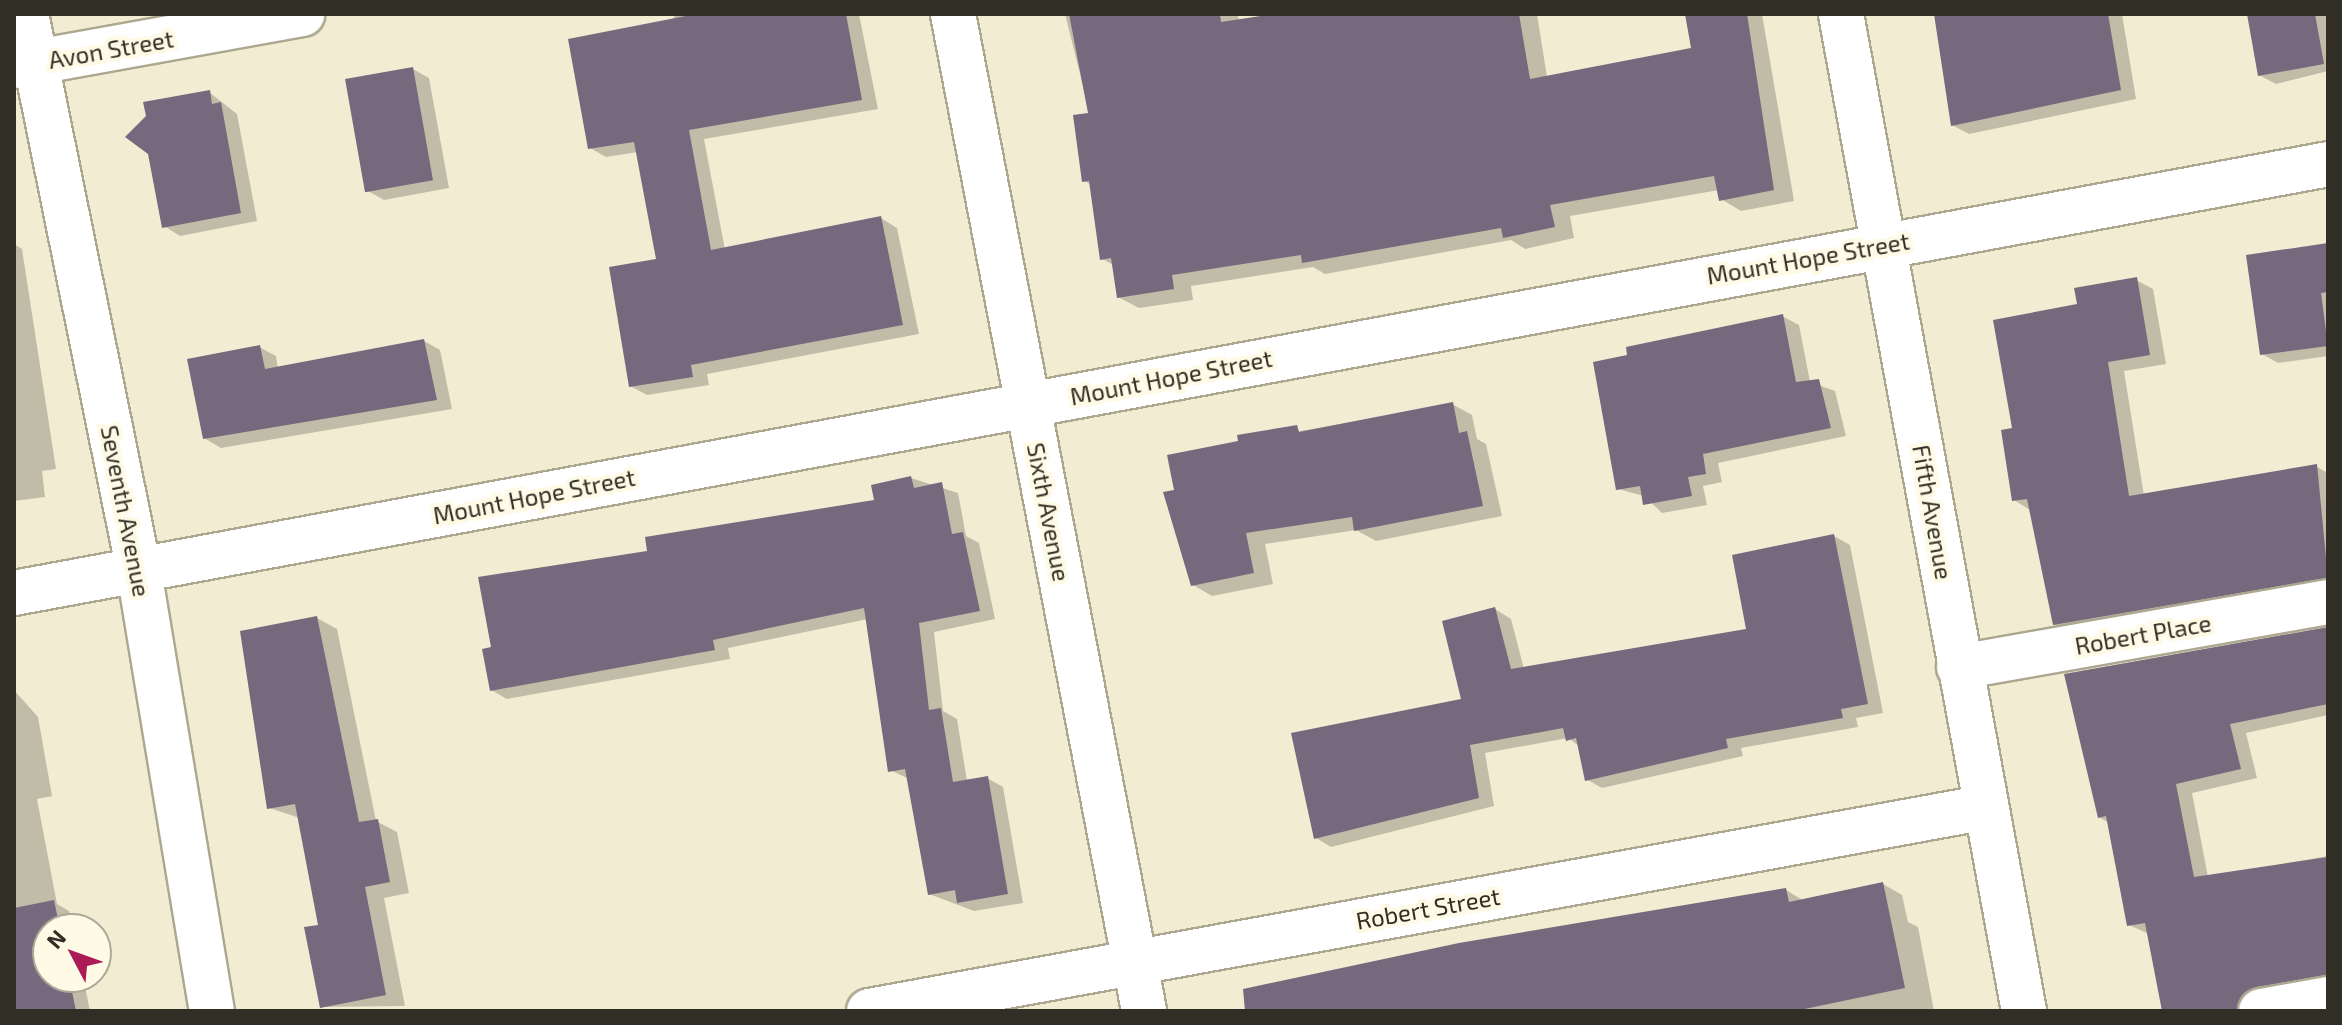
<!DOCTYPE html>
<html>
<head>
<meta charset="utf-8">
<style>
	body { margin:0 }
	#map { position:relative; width:2342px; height:1025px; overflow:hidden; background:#f2ecd3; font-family:"Exo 2",sans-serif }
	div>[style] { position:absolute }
	.shadow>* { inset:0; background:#0003 }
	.building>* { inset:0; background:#76697d; transform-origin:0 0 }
	.roads { filter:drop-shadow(2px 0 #ada790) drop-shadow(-2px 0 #ada790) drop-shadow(0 2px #ada790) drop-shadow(0 -2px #ada790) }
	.minor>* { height:44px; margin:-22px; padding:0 22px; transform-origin:22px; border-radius:22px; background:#fff }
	span { translate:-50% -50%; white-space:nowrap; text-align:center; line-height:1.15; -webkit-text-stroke:8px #fefae5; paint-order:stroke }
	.street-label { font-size:24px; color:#312e25 }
	.frame { position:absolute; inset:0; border:16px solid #312e25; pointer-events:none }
	.north { position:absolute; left:32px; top:913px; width:80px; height:80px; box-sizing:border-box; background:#fefae5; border:2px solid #aca898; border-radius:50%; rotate:311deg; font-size:22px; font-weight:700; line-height:32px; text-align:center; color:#312e25 }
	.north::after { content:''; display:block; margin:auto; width:28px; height:36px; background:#aa1b58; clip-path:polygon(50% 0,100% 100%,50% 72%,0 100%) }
</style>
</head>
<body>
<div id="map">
	<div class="shadow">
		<i style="clip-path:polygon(676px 14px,859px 14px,878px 109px,704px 139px,725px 250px,881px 218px,897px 228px,919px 334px,707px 374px,709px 385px,647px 395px,630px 386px,659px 261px,638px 152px,606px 157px,590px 148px)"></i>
		<i style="clip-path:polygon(1065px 14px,1238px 14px,1239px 22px,1285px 14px,1537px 14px,1547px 77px,1694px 49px,1687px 14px,1762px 14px,1794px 201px,1741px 211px,1721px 199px,1719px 190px,1570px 216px,1574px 238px,1525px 249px,1511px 240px,1325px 274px,1313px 267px,1191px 286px,1193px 300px,1139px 308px,1118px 297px,1114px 265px,1102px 259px,1092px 185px,1084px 181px,1090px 114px)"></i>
		<i style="clip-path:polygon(1936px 14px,2122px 14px,2136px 99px,1969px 134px,1952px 125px)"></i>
		<i style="clip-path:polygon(2249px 14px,2328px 14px,2328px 71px,2276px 84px,2259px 75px)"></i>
		<i style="clip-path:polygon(413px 69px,429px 78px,449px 188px,384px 200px,368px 191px)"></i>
		<i style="clip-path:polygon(209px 92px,237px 114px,257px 221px,180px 236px,164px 226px)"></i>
		<i style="clip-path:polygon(14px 244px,22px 249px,56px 469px,42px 471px,45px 497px,14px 501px)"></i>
		<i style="clip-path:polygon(2328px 245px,2328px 356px,2278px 363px,2262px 354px)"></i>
		<i style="clip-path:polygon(2136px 280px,2153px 289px,2166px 364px,2124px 371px,2144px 496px,2317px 467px,2328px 473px,2328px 588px,2071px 634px,2054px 624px,2030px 510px,2014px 500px,2014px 430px,2080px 306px)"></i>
		<i style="clip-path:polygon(1782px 316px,1799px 325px,1810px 382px,1835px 391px,1846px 436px,1718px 463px,1722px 482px,1703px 486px,1707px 505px,1662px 513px,1644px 496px,1618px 489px)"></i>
		<i style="clip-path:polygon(424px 341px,440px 350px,452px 409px,221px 448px,204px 438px,259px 347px,276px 356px,278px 369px)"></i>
		<i style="clip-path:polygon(1452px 404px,1472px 415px,1477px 439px,1486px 444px,1502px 516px,1376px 541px,1356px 530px,1265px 544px,1273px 584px,1212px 596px,1193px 585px,1176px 492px,1240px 442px)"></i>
		<i style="clip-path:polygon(911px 478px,958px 493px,966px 536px,979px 543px,995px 619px,934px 632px,943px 711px,957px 719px,967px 781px,987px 778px,1003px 787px,1023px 903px,974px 911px,929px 894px,909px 779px,890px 770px,868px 619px,728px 648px,730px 659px,507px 699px,491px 690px,493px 649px,649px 553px,877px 502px)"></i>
		<i style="clip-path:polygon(1834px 536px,1850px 545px,1883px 713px,1856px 718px,1858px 727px,1741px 748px,1743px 756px,1602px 788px,1586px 779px,1579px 746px,1568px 738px,1485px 753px,1494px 806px,1331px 847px,1316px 838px,1463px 700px,1495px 609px,1511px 619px,1524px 669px,1749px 630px)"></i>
		<i style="clip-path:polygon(317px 618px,337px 629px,376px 821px,397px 832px,409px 893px,384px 898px,405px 1006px,321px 1007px,321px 926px,300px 818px,269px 808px)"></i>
		<i style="clip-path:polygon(2328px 629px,2328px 715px,2246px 733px,2257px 778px,2192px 793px,2208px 877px,2328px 856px,2328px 985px,2255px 1011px,2164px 1011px,2149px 934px,2129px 925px,2109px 823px,2099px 817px)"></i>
		<i style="clip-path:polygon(14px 690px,38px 717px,52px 796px,37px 799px,57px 904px,69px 911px,73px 929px,48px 929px,48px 977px,83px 977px,90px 1011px,14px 1011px)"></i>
		<i style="clip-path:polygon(1883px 884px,1902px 895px,1908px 922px,1918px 927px,1934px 1011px,1260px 1011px,1786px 890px,1804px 901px)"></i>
	</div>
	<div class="building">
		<i style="clip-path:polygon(696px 14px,846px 14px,862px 100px,689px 130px,711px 250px,881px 216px,903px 325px,691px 365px,693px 377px,629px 387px,609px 267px,656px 259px,634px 142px,588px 149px,568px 39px)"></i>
		<i style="clip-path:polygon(1069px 14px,1220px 14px,1221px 22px,1273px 14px,1519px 14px,1530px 79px,1691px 48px,1685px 14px,1747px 14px,1774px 190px,1719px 201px,1714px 176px,1550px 205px,1555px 227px,1503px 238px,1501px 228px,1302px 263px,1301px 255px,1172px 275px,1174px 289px,1117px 298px,1111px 258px,1100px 260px,1089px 181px,1082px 182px,1073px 115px,1088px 113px)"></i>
		<i style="clip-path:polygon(1934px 14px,2108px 14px,2121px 90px,1951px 126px)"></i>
		<i style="clip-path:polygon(2247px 14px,2315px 14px,2324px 64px,2258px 76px)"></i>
		<i style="left:413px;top:67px;width:115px;height:69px;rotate:80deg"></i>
		<i style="clip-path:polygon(210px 90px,212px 104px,221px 102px,241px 213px,162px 228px,148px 154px,125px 137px,146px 116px,143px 102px)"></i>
		<i style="clip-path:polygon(2328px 243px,2328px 292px,2321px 293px,2328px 346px,2260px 355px,2246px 255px)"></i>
		<i style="clip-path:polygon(2137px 277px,2150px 355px,2108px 362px,2129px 496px,2317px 464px,2328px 578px,2053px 625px,2027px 499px,2012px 501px,2001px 430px,2012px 428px,1993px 320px,2077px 304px,2074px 288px)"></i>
		<i style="clip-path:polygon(1783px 314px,1796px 382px,1819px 379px,1831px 428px,1703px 454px,1706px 474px,1688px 477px,1692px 496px,1643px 505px,1640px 486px,1616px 490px,1593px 362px,1627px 355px,1626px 347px)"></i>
		<i style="clip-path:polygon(424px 339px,437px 400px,203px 439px,187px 359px,260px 345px,265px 369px)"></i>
		<i style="clip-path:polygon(1453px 402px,1459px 433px,1467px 431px,1483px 506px,1354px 531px,1352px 517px,1246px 533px,1254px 573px,1191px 586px,1163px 492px,1174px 490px,1167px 455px,1238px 441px,1237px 435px,1297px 425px,1299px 432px)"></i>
		<i style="clip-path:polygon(911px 476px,914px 488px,942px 482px,952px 534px,963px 532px,980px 611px,919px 623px,929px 710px,941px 708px,953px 782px,988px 776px,1008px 894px,957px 903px,955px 890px,928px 895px,905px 769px,888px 772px,864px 608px,713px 640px,715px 650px,490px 691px,482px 649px,491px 647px,478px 577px,647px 551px,645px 537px,874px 500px,871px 485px)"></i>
		<i style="clip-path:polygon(1834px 534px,1868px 704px,1841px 709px,1843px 718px,1726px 739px,1728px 748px,1585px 781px,1576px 738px,1566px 741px,1563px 728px,1470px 745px,1479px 798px,1314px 839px,1291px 733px,1461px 699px,1442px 621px,1495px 607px,1511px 669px,1746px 629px,1732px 555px)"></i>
		<i style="clip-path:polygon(317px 616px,359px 822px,378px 819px,390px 882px,365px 887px,386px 995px,320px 1008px,304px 927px,318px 925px,295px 804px,267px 809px,240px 631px)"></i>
		<i style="clip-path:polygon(2328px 627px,2328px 704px,2230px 724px,2241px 769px,2176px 784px,2194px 877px,2328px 857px,2328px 975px,2256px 987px,2237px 1011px,2162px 1011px,2145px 923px,2127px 926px,2106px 816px,2098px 818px,2064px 674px)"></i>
		<i style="clip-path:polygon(1883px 882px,1905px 988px,1795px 1011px,1245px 1011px,1243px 989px,1459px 943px,1786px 888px,1789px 902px)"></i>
		<i style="clip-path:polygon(54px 900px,60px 929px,48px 929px,48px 977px,69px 977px,76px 1011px,14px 1011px,14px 908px)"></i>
	</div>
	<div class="roads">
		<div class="minor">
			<i style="left:26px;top:14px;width:568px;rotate:78.53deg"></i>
			<i style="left:139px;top:571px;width:446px;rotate:80.6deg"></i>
			<i style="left:953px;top:14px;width:1015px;rotate:79.15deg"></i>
			<i style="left:1841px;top:14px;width:1014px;rotate:79.6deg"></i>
			<i style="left:14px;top:66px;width:293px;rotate:-10.2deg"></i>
			<i style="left:14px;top:593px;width:2353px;rotate:-10.5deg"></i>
			<i style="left:1959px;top:667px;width:375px;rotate:-10deg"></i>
			<i style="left:869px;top:1011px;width:1136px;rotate:-10.34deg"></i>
			<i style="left:2261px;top:1011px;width:68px;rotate:-10.2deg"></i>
		</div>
	</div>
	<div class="street-label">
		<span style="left:111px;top:49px;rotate:-10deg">Avon Street</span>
		<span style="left:1808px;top:258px;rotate:-10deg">Mount Hope Street</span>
		<span style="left:1171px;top:377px;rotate:-11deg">Mount Hope Street</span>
		<span style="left:534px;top:496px;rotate:-11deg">Mount Hope Street</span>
		<span style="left:126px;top:511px;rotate:79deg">Seventh Avenue</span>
		<span style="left:1049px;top:512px;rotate:79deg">Sixth Avenue</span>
		<span style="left:1933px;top:512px;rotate:80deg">Fifth Avenue</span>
		<span style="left:2143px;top:634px;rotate:-10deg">Robert Place</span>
		<span style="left:1428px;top:908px;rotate:-10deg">Robert Street</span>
	</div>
	<div class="frame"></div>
	<div class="north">N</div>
</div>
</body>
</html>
